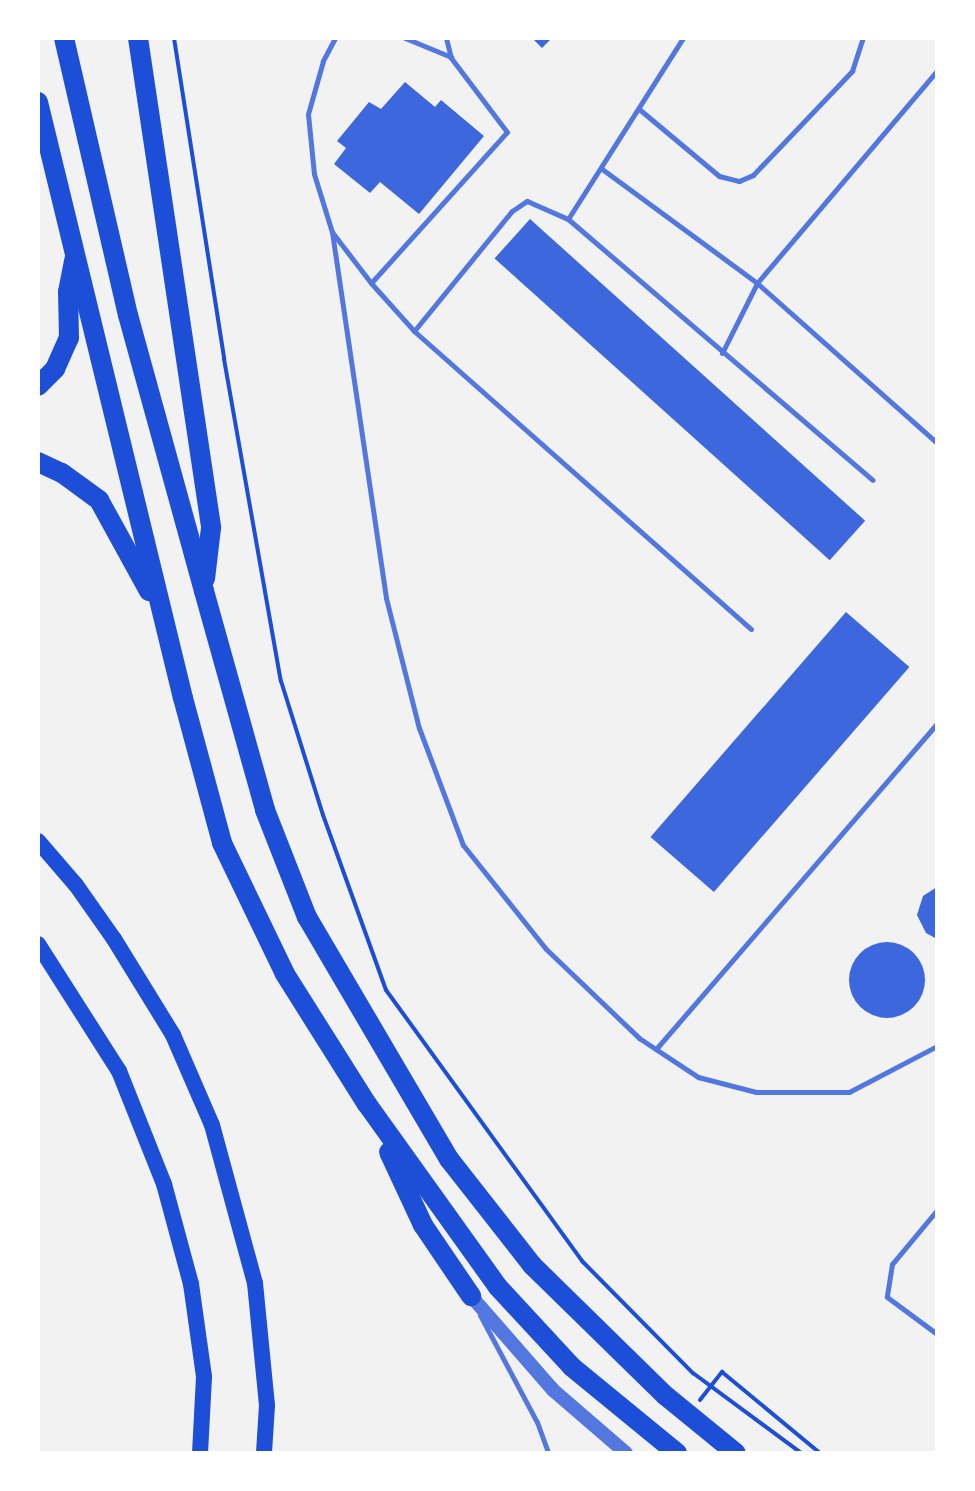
<!DOCTYPE html>
<html>
<head>
<meta charset="utf-8">
<style>
	body { margin:0 }
	#map { position:relative; width:975px; height:1491px; overflow:hidden; background:#f2f2f2; font-family:Lora,serif }
	div>[style] { position:absolute }
	.building>* { inset:0; background:#3d67dc; transform-origin:0 0 }
	.round { border-radius:50% }
	.path>* { height:4px; margin:-2px; padding:0 2px; transform-origin:2px; border-radius:2px; background:#1d4ed8 }
	.service>* { height:5px; margin:-2.5px; padding:0 2.5px; transform-origin:2.5px; border-radius:2.5px; background:#5277de }
	.tertiary>* { height:14px; margin:-7px; padding:0 7px; transform-origin:7px; border-radius:7px; background:#5277de }
	.secondary>* { height:16px; margin:-8px; padding:0 8px; transform-origin:8px; border-radius:8px; background:#1d4ed8 }
	.motorway>* { height:20px; margin:-10px; padding:0 10px; transform-origin:10px; border-radius:10px; background:#1d4ed8 }
	span { translate:-50% -50%; white-space:nowrap; text-align:center; line-height:1.15; -webkit-text-stroke:8px #fff; paint-order:stroke }
	.frame { position:absolute; inset:0; border:40px solid #fff; pointer-events:none }
</style>
</head>
<body>
<div id="map">
	<div class="building">
		<i style="clip-path:polygon(532px 38px,552px 38px,542px 48px)"></i>
		<i style="clip-path:polygon(405px 82px,435px 107px,441px 100px,484px 136px,419px 214px,380px 182px,370px 193px,334px 164px,346px 148px,337px 141px,369px 102px,381px 109px)"></i>
		<i style="left:530px;top:219px;width:451px;height:53px;rotate:42deg"></i>
		<i style="left:846px;top:612px;width:84px;height:298px;rotate:41deg"></i>
		<i style="clip-path:polygon(937px 887px,937px 939px,926px 933px,917px 915px,923px 896px)"></i>
		<i class="round" style="left:849px;top:942px;width:76px;height:76px"></i>
	</div>
	<div class="path">
		<i style="left:174px;top:38px;width:325px;rotate:81.1deg"></i>
		<i style="left:224px;top:359px;width:327px;rotate:80deg"></i>
		<i style="left:281px;top:681px;width:140px;rotate:72.6deg"></i>
		<i style="left:323px;top:815px;width:186px;rotate:70.2deg"></i>
		<i style="left:386px;top:990px;width:334px;rotate:54.1deg"></i>
		<i style="left:582px;top:1261px;width:158px;rotate:45.3deg"></i>
		<i style="left:693px;top:1373px;width:134px;rotate:36.5deg"></i>
		<i style="left:700px;top:1400px;width:36px;rotate:-52deg"></i>
		<i style="left:722px;top:1372px;width:127px;rotate:39.6deg"></i>
	</div>
	<div class="service">
		<i style="left:335px;top:38px;width:26px;rotate:118deg"></i>
		<i style="left:323px;top:61px;width:55px;rotate:105.8deg"></i>
		<i style="left:308px;top:114px;width:60px;rotate:84.3deg"></i>
		<i style="left:314px;top:174px;width:61px;rotate:72.8deg"></i>
		<i style="left:332px;top:232px;width:64px;rotate:52.6deg"></i>
		<i style="left:371px;top:283px;width:64px;rotate:48.1deg"></i>
		<i style="left:414px;top:331px;width:450px;rotate:41.5deg"></i>
		<i style="left:405px;top:38px;width:50px;rotate:22.4deg"></i>
		<i style="left:639px;top:109px;width:104px;rotate:39.9deg"></i>
		<i style="left:719px;top:176px;width:21px;rotate:14deg"></i>
		<i style="left:739px;top:181px;width:15px;rotate:-23deg"></i>
		<i style="left:753px;top:175px;width:144px;rotate:-46.4deg"></i>
		<i style="left:852px;top:71px;width:35px;rotate:-72deg"></i>
		<i style="left:602px;top:169px;width:192px;rotate:36.3deg"></i>
		<i style="left:757px;top:283px;width:241px;rotate:41.6deg"></i>
		<i style="left:568px;top:219px;width:214px;rotate:-57.6deg"></i>
		<i style="left:332px;top:232px;width:370px;rotate:81.6deg"></i>
		<i style="left:386px;top:598px;width:134px;rotate:75.8deg"></i>
		<i style="left:419px;top:728px;width:125px;rotate:69.4deg"></i>
		<i style="left:463px;top:845px;width:133px;rotate:51.4deg"></i>
		<i style="left:546px;top:949px;width:129px;rotate:43.7deg"></i>
		<i style="left:639px;top:1038px;width:71px;rotate:33.5deg"></i>
		<i style="left:698px;top:1077px;width:60px;rotate:14.5deg"></i>
		<i style="left:756px;top:1092px;width:93px"></i>
		<i style="left:849px;top:1092px;width:99px;rotate:-27.6deg"></i>
		<i style="left:371px;top:283px;width:203px;rotate:-48deg"></i>
		<i style="left:507px;top:132px;width:93px;rotate:-127.1deg"></i>
		<i style="left:451px;top:58px;width:21px;rotate:-104deg"></i>
		<i style="left:414px;top:331px;width:155px;rotate:-50.8deg"></i>
		<i style="left:512px;top:211px;width:18px;rotate:-34deg"></i>
		<i style="left:527px;top:201px;width:45px;rotate:23.7deg"></i>
		<i style="left:568px;top:219px;width:401px;rotate:40.6deg"></i>
		<i style="left:722px;top:353px;width:78px;rotate:-63.4deg"></i>
		<i style="left:757px;top:283px;width:278px;rotate:-49.7deg"></i>
		<i style="left:656px;top:1049px;width:430px;rotate:-49.2deg"></i>
		<i style="left:937px;top:1210px;width:70px;rotate:129.8deg"></i>
		<i style="left:892px;top:1264px;width:33px;rotate:99deg"></i>
		<i style="left:887px;top:1297px;width:62px;rotate:36.5deg"></i>
		<i style="left:480px;top:1315px;width:121px;rotate:62deg"></i>
		<i style="left:537px;top:1422px;width:33px;rotate:70deg"></i>
	</div>
	<div class="tertiary">
		<i style="left:471px;top:1296px;width:125px;rotate:48.9deg"></i>
		<i style="left:553px;top:1390px;width:96px;rotate:40.8deg"></i>
	</div>
	<div class="secondary">
		<i style="left:38px;top:841px;width:58px;rotate:49.2deg"></i>
		<i style="left:76px;top:885px;width:66px;rotate:54.9deg"></i>
		<i style="left:114px;top:939px;width:113px;rotate:58.4deg"></i>
		<i style="left:173px;top:1035px;width:98px;rotate:66.6deg"></i>
		<i style="left:212px;top:1125px;width:164px;rotate:74.8deg"></i>
		<i style="left:255px;top:1283px;width:123px;rotate:84.4deg"></i>
		<i style="left:267px;top:1405px;width:48px;rotate:93.6deg"></i>
		<i style="left:38px;top:944px;width:151px;rotate:57.5deg"></i>
		<i style="left:119px;top:1071px;width:122px;rotate:68.3deg"></i>
		<i style="left:164px;top:1184px;width:104px;rotate:74.9deg"></i>
		<i style="left:191px;top:1284px;width:94px;rotate:82deg"></i>
		<i style="left:204px;top:1377px;width:76px;rotate:93deg"></i>
	</div>
	<div class="motorway">
		<i style="left:64px;top:38px;width:284px;rotate:77deg"></i>
		<i style="left:128px;top:315px;width:286px;rotate:74.6deg"></i>
		<i style="left:204px;top:591px;width:227px;rotate:74.4deg"></i>
		<i style="left:265px;top:810px;width:115px;rotate:68.6deg"></i>
		<i style="left:307px;top:917px;width:281px;rotate:59.6deg"></i>
		<i style="left:449px;top:1159px;width:135px;rotate:51.9deg"></i>
		<i style="left:532px;top:1265px;width:187px;rotate:44.4deg"></i>
		<i style="left:666px;top:1396px;width:90px;rotate:39.2deg"></i>
		<i style="left:138px;top:38px;width:495px;rotate:81.5deg"></i>
		<i style="left:211px;top:528px;width:51px;rotate:96.7deg"></i>
		<i style="left:38px;top:102px;width:613px;rotate:76.33deg"></i>
		<i style="left:183px;top:698px;width:150px;rotate:74.9deg"></i>
		<i style="left:222px;top:843px;width:145px;rotate:64.3deg"></i>
		<i style="left:285px;top:974px;width:154px;rotate:57.8deg"></i>
		<i style="left:367px;top:1104px;width:225px;rotate:54.4deg"></i>
		<i style="left:498px;top:1287px;width:109px;rotate:47.2deg"></i>
		<i style="left:572px;top:1367px;width:136px;rotate:39.3deg"></i>
		<i style="left:38px;top:386px;width:24px;rotate:-45deg"></i>
		<i style="left:55px;top:369px;width:34px;rotate:-66deg"></i>
		<i style="left:69px;top:338px;width:46px;rotate:-91.2deg"></i>
		<i style="left:68px;top:292px;width:33px;rotate:-79deg"></i>
		<i style="left:38px;top:462px;width:26px;rotate:25deg"></i>
		<i style="left:62px;top:473px;width:46px;rotate:36.1deg"></i>
		<i style="left:99px;top:500px;width:104px;rotate:61.2deg"></i>
		<i style="left:389px;top:1152px;width:81px;rotate:65deg"></i>
		<i style="left:423px;top:1225px;width:86px;rotate:55.9deg"></i>
	</div>
	<div class="frame"></div>
</div>
</body>
</html>
